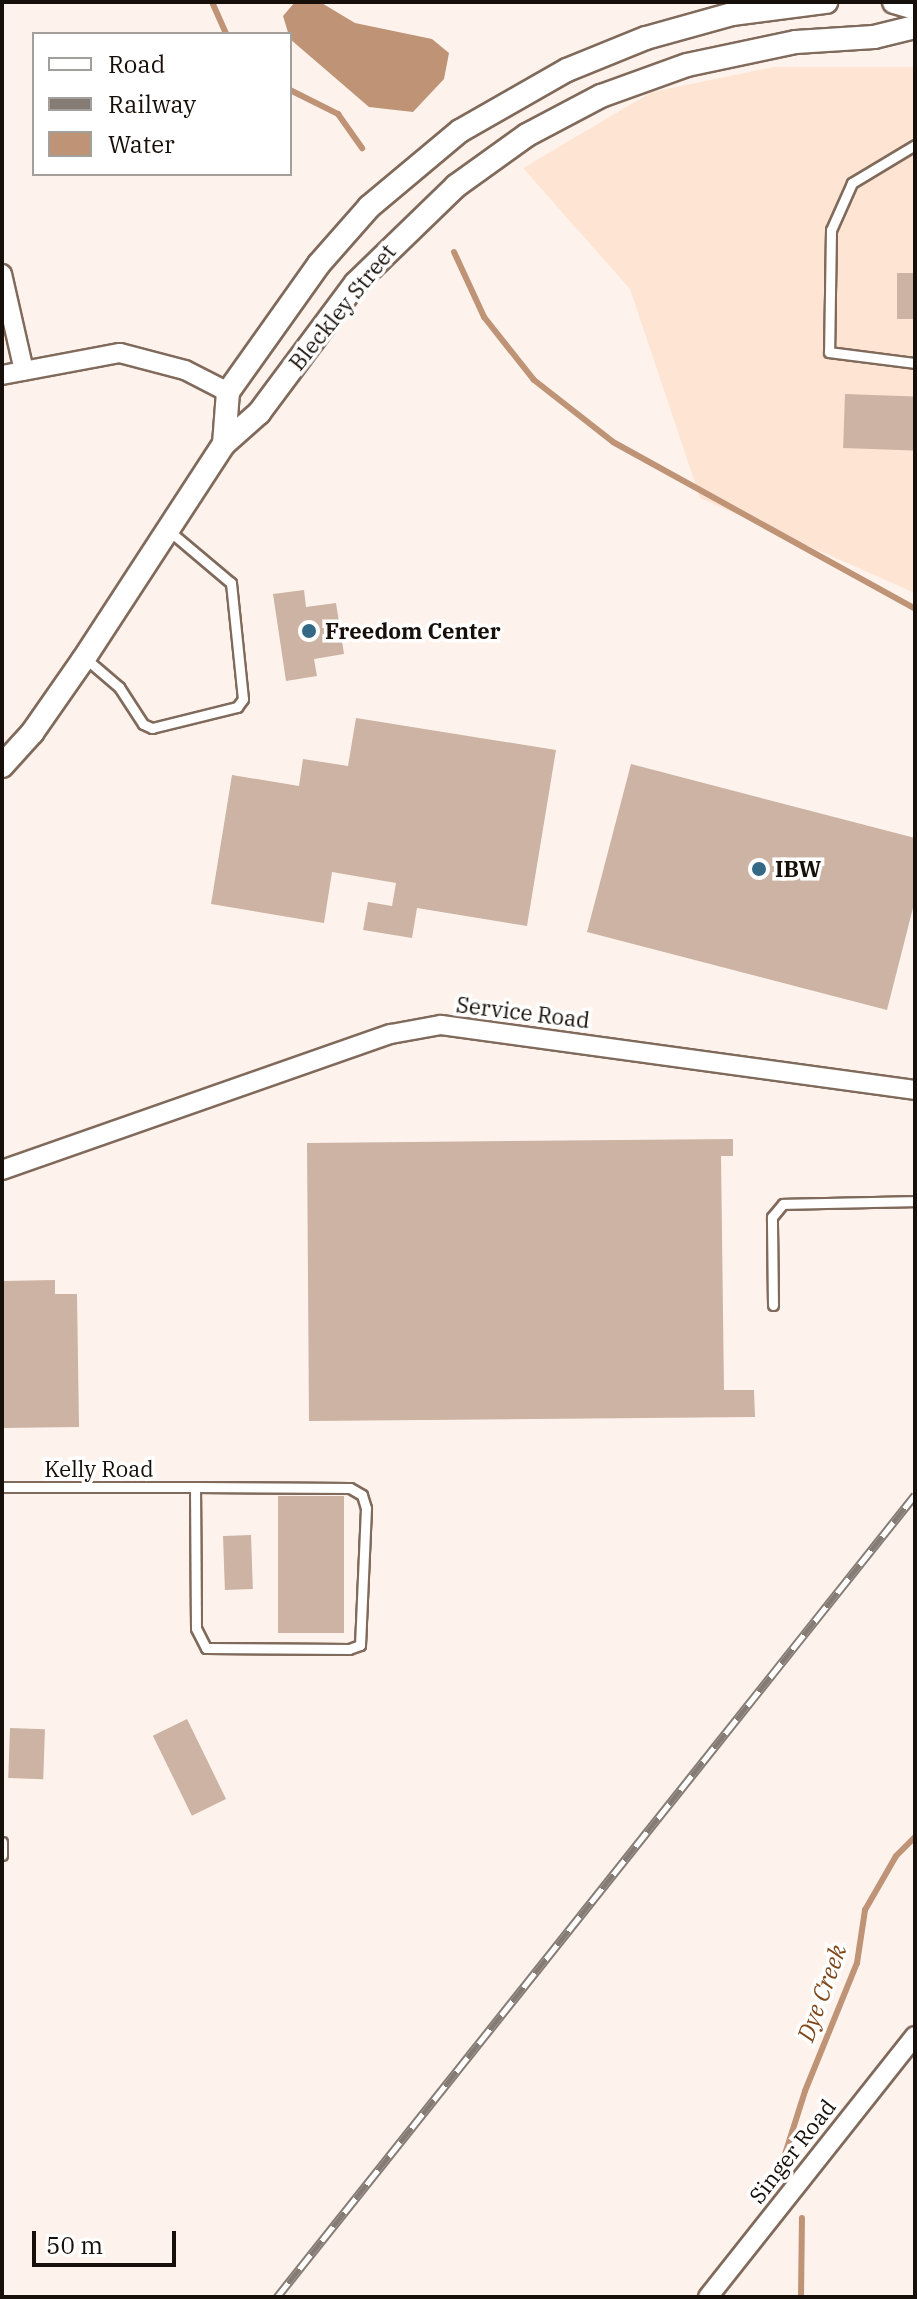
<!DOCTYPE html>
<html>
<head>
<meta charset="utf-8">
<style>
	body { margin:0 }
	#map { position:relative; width:917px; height:2299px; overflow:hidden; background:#fef3ec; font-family:"IBM Plex Serif",serif }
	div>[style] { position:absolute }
	.built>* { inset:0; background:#fee4d2 }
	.water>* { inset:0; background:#bf9376 }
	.stream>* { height:6px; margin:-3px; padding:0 3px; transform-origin:3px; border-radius:3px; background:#bf9376 }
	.building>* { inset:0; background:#ccb3a3; transform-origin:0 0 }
	.roads { filter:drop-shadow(2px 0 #806a5b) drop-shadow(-2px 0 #806a5b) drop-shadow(0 2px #806a5b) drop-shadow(0 -2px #806a5b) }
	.service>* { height:9px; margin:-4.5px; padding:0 4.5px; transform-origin:4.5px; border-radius:4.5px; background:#fff }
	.minor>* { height:18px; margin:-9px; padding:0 9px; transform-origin:9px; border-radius:9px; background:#fff }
	.tertiary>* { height:22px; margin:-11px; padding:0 11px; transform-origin:11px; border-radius:11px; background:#fff }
	.rail>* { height:9px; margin-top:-4.5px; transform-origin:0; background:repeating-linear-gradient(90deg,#fff 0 18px,#867c76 0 36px); box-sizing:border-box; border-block:2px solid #867c76 }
	.dots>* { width:22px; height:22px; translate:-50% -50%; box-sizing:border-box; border:4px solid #fff; border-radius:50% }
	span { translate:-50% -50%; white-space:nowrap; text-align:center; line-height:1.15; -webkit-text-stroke:7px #fff; paint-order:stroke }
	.street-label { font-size:22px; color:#170f09 }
	.poi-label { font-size:22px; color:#170f09; font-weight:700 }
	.left { translate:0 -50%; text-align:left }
	.water-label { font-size:24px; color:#804719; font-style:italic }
	.frame { position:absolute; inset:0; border:4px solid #170f09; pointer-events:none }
	.legend { position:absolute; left:32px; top:32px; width:260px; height:144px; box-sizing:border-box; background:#fff; border:2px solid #a29f9d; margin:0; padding:10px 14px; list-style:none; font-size:24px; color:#170f09 }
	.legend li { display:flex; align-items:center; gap:16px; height:40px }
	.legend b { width:40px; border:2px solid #a29f9d }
	.scale { position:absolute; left:32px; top:2231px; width:144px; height:36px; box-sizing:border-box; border:4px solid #170f09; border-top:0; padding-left:10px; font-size:24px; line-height:28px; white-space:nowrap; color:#170f09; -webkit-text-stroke:6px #fff; paint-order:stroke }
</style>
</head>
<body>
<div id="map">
	<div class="built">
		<i style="clip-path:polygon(774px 67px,915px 67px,915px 593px,700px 498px,630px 289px,523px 168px,652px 92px)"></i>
	</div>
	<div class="water">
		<i style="clip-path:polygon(295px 2px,320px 2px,355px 23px,432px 39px,449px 53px,444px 79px,413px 112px,369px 107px,290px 39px,283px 16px)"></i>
	</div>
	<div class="stream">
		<i style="left:212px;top:2px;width:35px;rotate:66deg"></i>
		<i style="left:290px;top:90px;width:54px;rotate:26.6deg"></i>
		<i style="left:338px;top:114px;width:42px;rotate:54.8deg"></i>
		<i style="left:454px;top:252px;width:72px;rotate:65.2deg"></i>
		<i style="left:484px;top:317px;width:80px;rotate:51.6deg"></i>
		<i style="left:534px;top:380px;width:100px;rotate:38.1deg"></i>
		<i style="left:613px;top:442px;width:345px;rotate:28.9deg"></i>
		<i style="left:780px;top:2170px;width:83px;rotate:-72.4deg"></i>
		<i style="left:805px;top:2091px;width:138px;rotate:-67.9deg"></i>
		<i style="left:857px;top:1963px;width:54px;rotate:-81.4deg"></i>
		<i style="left:865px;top:1910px;width:62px;rotate:-60.1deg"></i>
		<i style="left:896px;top:1856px;width:27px;rotate:-45deg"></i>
		<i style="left:801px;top:2297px;width:79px;rotate:-89.3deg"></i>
	</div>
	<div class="building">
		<i style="left:897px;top:273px;width:18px;height:46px"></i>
		<i style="left:845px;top:394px;width:70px;height:54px;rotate:2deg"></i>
		<i style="clip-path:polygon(304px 590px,306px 607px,336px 603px,344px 654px,314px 659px,317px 676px,286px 681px,273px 594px)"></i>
		<i style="clip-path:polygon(356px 718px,556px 750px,527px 926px,417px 908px,412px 938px,363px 930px,368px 902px,392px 906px,396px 883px,332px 872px,324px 923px,211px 904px,232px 775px,299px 786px,303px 759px,348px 766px)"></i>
		<i style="clip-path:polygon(631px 764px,915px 838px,915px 900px,887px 1010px,587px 932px)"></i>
		<i style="clip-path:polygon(733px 1139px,733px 1156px,721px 1156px,724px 1390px,754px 1390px,755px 1417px,309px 1421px,307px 1143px)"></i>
		<i style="clip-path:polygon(55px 1280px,55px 1294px,77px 1294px,79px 1427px,2px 1428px,2px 1281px)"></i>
		<i style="left:344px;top:1496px;width:137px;height:66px;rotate:90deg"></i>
		<i style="left:251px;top:1535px;width:54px;height:28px;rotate:88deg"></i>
		<i style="left:187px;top:1719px;width:89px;height:38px;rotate:64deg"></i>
		<i style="left:10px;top:1728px;width:35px;height:50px;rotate:2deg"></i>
	</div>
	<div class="roads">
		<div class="service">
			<i style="left:915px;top:145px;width:74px;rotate:148.9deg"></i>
			<i style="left:852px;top:183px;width:51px;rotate:114.1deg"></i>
			<i style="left:831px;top:230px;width:122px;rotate:90.9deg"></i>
			<i style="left:829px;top:352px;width:87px;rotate:7.3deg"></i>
			<i style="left:85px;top:658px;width:45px;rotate:40.5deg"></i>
			<i style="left:119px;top:687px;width:44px;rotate:57deg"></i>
			<i style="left:143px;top:724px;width:10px;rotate:24deg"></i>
			<i style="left:152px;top:728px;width:88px;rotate:-13.9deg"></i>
			<i style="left:237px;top:707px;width:10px;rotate:-53deg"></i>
			<i style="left:243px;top:699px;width:117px;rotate:-95.9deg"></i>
			<i style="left:231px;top:583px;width:82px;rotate:-139.9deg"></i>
			<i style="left:773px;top:1305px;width:88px;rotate:-90.7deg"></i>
			<i style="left:772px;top:1217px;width:17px;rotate:-50deg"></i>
			<i style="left:783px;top:1204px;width:132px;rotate:-1.3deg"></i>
			<i style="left:2px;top:1487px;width:193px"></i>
			<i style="left:195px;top:1487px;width:155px;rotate:0.4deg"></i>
			<i style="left:350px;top:1488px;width:14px;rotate:30deg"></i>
			<i style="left:362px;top:1495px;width:14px;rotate:73deg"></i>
			<i style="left:366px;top:1508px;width:137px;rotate:92.5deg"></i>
			<i style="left:360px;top:1645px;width:12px;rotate:160deg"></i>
			<i style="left:349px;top:1649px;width:143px;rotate:-179.6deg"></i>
			<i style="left:206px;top:1648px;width:22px;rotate:-117deg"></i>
			<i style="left:196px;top:1628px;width:141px;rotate:-90.4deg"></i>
			<i style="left:2px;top:1842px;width:13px;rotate:90deg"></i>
		</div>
		<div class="minor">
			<i style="left:2px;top:274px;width:99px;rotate:77.2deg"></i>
			<i style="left:2px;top:375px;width:120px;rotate:-10.6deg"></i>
			<i style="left:120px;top:353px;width:67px;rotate:14.7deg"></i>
			<i style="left:185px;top:370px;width:48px;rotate:27.1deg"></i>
			<i style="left:2px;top:1170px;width:412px;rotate:-19.3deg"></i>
			<i style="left:391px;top:1034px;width:51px;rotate:-10.2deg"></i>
			<i style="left:441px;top:1025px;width:478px;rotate:7.8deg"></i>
			<i style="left:708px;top:2297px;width:333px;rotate:-51.6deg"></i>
		</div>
		<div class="tertiary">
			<i style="left:894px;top:2px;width:22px;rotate:16deg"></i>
			<i style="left:224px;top:444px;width:52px;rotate:-85.6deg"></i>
			<i style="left:228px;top:392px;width:157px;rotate:-54.6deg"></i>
			<i style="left:319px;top:264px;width:76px;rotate:-48.7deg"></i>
			<i style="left:369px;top:207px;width:119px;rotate:-39.9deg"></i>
			<i style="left:460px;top:131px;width:123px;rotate:-29.7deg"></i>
			<i style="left:567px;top:70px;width:85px;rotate:-22.1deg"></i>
			<i style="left:646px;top:38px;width:89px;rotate:-15.6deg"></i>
			<i style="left:732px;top:14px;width:95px;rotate:-7.3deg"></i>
			<i style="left:2px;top:766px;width:45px;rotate:-47.7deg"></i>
			<i style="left:32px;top:733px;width:89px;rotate:-55.1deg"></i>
			<i style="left:83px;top:660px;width:258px;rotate:-56.9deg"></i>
			<i style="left:224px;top:444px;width:47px;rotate:-41.5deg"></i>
			<i style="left:259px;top:413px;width:162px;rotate:-53.3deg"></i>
			<i style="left:356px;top:283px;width:139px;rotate:-44.1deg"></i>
			<i style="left:456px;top:186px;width:87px;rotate:-35.7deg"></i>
			<i style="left:527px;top:135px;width:84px;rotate:-27.8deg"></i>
			<i style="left:601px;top:96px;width:91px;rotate:-19.8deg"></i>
			<i style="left:687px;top:65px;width:111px;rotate:-11.9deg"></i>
			<i style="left:796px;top:42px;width:78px;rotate:-3.7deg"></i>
			<i style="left:874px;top:37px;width:42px;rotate:-13.7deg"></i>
		</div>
	</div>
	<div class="rail">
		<i style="left:277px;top:2297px;width:1025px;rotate:-51.5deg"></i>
	</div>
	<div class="dots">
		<i style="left:309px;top:631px;background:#356885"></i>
		<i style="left:759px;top:869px;background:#356885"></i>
	</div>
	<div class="street-label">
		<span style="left:342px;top:307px;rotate:-51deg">Bleckley Street</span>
		<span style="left:523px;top:1012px;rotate:7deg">Service Road</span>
		<span style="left:99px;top:1469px">Kelly Road</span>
		<span style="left:792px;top:2151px;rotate:-52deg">Singer Road</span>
	</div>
	<div class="poi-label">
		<span class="left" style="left:325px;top:631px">Freedom Center</span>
		<span class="left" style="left:775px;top:869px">IBW</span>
	</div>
	<div class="water-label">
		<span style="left:822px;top:1993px;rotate:-70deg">Dye Creek</span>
	</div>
	<div class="frame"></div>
	<ul class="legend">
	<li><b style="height:10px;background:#fff"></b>Road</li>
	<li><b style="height:10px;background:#867c76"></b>Railway</li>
	<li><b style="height:22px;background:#bf9376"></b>Water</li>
	</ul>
	<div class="scale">50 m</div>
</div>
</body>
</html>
